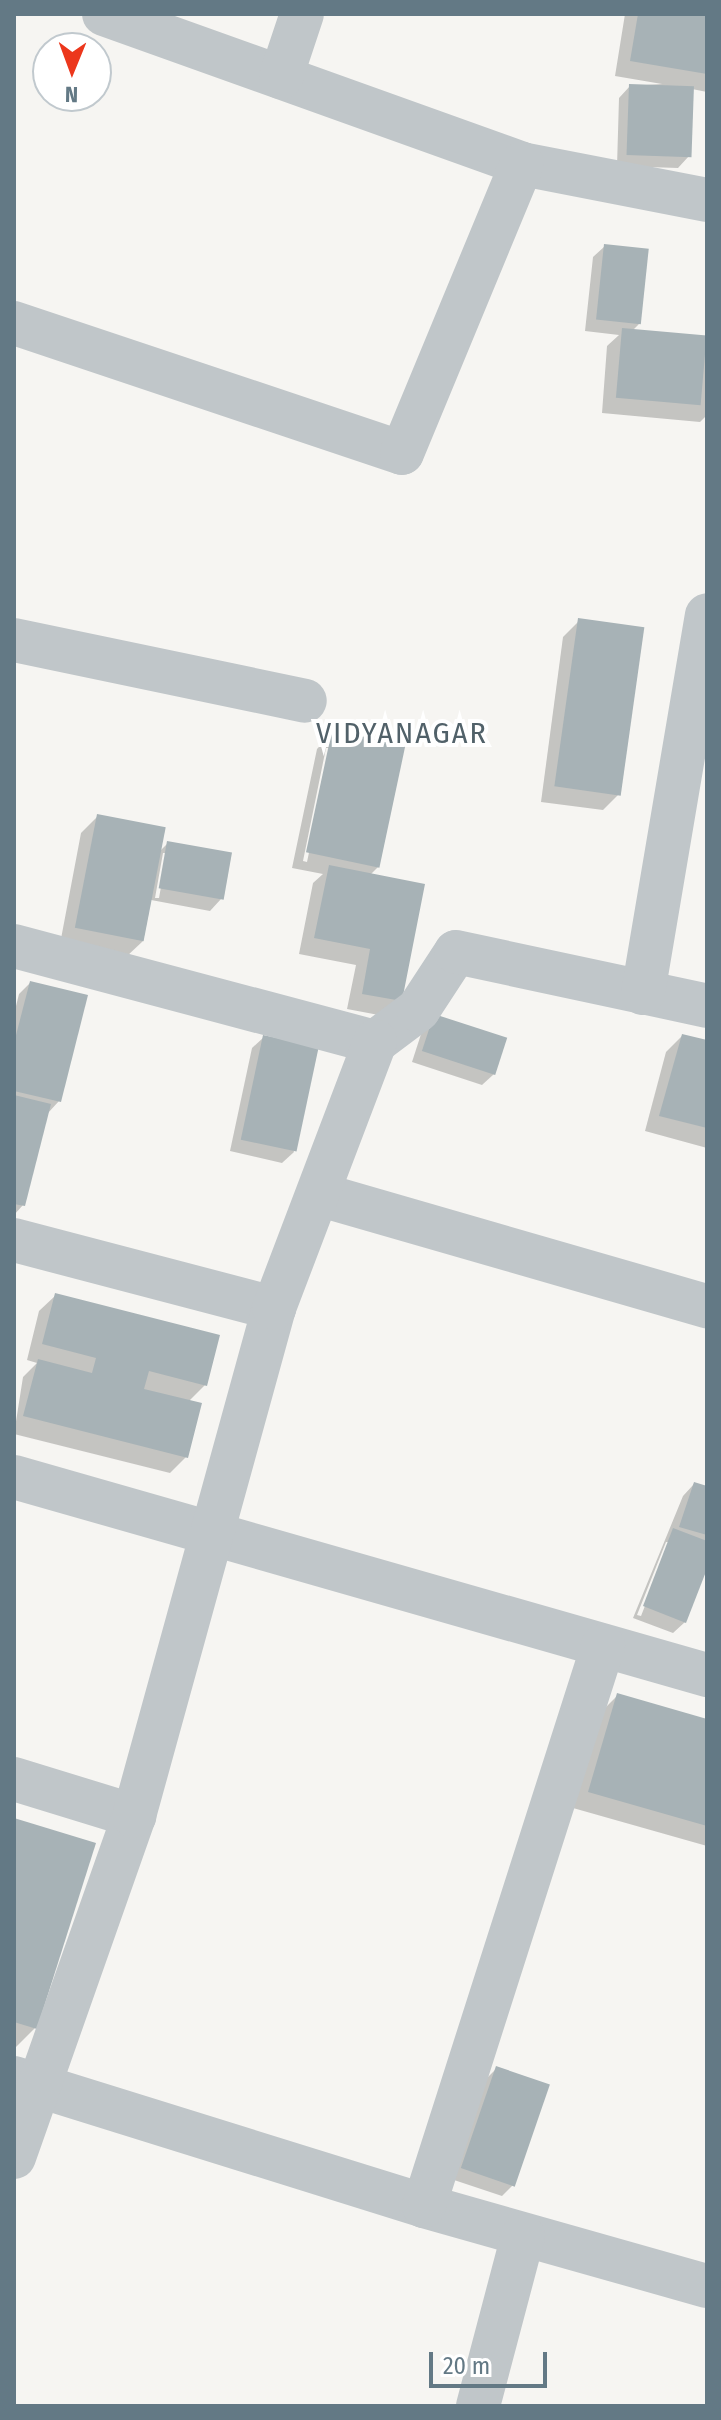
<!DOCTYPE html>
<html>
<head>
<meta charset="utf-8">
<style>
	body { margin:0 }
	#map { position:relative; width:721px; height:2420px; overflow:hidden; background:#f6f5f2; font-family:"Fira Sans Condensed",sans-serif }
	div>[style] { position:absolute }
	.shadow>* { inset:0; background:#0003 }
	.building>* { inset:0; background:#a7b2b6; transform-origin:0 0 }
	.minor>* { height:44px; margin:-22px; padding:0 22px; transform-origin:22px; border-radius:22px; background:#c0c6c9 }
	span { translate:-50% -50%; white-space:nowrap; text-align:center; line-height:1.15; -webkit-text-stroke:8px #fff; paint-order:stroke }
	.neighbourhood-label { font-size:30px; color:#516169; letter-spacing:2px }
	.frame { position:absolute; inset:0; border:16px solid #637985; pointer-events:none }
	.north { position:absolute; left:32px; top:32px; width:80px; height:80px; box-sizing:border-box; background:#fff; border:2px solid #c1c9ce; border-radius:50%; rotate:181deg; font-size:22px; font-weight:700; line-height:32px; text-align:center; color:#637985 }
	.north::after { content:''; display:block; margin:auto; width:28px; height:36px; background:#ec371c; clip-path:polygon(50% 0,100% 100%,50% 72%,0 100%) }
	.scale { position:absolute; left:429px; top:2352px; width:118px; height:36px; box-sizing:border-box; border:4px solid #637985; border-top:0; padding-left:10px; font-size:24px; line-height:28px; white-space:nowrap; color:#637985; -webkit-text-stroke:6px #fff; paint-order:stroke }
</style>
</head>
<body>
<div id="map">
	<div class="shadow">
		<i style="clip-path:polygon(625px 14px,707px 14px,707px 92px,692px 89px,689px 156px,678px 168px,617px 166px,619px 98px,630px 86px,662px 84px,615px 76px)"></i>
		<i style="clip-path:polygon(605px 246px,639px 324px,632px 331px,707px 337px,707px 415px,700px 422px,602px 413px,607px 346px,619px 335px,585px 331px,593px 257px)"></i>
		<i style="clip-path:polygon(579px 621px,619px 794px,603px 810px,541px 802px,563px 637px)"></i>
		<i style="clip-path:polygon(evenodd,333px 732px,379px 866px,370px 875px,400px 1000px,384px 1016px,347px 1009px,356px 965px,299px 954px,313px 883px,323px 874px,292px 868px,317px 749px,333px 732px,326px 748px,331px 748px,307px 862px,303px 861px,326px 748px)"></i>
		<i style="clip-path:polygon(evenodd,97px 817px,160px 851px,168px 843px,221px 899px,210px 911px,151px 900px,143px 941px,126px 957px,60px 944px,81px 833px,97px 817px,163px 853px,167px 853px,159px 898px,155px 898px,163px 853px)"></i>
		<i style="clip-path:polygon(30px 983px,59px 1101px,48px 1113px,23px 1205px,14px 1215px,14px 1014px,19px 994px)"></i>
		<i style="clip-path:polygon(423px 1028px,505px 1040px,494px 1074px,482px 1085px,412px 1062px)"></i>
		<i style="clip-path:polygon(682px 1036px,707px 1042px,707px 1148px,645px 1131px,666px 1052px)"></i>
		<i style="clip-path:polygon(264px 1037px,294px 1152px,282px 1163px,230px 1151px,252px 1048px)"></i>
		<i style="clip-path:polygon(56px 1295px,205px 1385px,188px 1402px,186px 1457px,170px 1473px,14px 1434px,23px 1377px,37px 1363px,27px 1360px,39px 1311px)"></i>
		<i style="clip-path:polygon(evenodd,694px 1484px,707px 1488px,707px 1564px,685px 1622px,673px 1633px,633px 1618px,683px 1496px,694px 1484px,666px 1542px,670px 1542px,641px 1616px,637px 1615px,666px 1542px)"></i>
		<i style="clip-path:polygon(617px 1696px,707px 1721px,707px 1846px,573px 1808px,601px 1712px)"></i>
		<i style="clip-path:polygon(14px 1820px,35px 2028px,16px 2047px,14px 2047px)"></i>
		<i style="clip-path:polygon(496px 2069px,513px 2185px,502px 2196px,451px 2179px,485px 2080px)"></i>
	</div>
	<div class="building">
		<i style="clip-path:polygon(638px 14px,707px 14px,707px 74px,630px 61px)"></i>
		<i style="left:629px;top:84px;width:65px;height:71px;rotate:2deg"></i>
		<i style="left:604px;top:244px;width:45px;height:76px;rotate:6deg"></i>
		<i style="left:622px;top:328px;width:85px;height:70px;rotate:5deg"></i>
		<i style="left:578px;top:618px;width:67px;height:170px;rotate:8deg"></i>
		<i style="left:332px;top:730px;width:75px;height:125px;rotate:12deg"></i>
		<i style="left:97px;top:814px;width:70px;height:116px;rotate:11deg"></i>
		<i style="left:167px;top:841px;width:66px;height:48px;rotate:10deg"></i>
		<i style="clip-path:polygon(329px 865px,425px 884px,402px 1001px,362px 994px,370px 949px,314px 938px)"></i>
		<i style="clip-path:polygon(30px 981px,88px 995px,61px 1102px,14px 1091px,14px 1043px)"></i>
		<i style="left:434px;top:1014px;width:77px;height:39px;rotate:18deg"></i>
		<i style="clip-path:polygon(682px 1034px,707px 1040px,707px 1128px,659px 1116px)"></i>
		<i style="left:263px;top:1035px;width:57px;height:107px;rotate:12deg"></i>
		<i style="clip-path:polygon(14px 1095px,51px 1104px,25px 1206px,14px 1204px)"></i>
		<i style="clip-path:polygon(55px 1293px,220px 1335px,207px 1386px,149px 1371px,144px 1389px,202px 1403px,188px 1458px,23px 1416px,38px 1359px,92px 1373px,96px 1358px,42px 1344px)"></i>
		<i style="clip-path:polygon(694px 1482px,707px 1486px,707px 1535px,679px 1527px)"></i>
		<i style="clip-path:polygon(673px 1528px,707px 1541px,707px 1569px,686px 1623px,643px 1606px)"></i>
		<i style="clip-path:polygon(617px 1693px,707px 1719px,707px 1826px,588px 1792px)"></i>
		<i style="clip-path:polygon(14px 1818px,96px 1843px,37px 2029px,14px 2022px)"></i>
		<i style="left:496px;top:2066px;width:57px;height:108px;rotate:19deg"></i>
	</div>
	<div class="minor">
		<i style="left:104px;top:14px;width:444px;rotate:19.7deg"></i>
		<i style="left:522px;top:164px;width:188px;rotate:11deg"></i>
		<i style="left:281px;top:77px;width:66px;rotate:-71.6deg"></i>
		<i style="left:14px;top:323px;width:409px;rotate:18.5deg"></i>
		<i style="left:402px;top:453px;width:313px;rotate:-67.5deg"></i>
		<i style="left:14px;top:640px;width:297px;rotate:11.8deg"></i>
		<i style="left:14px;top:946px;width:374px;rotate:14.9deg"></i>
		<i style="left:375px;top:1042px;width:54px;rotate:-36.7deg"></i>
		<i style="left:418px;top:1010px;width:69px;rotate:-56.8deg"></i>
		<i style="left:456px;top:952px;width:257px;rotate:12.1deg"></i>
		<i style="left:643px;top:993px;width:383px;rotate:-80.4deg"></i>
		<i style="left:318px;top:1194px;width:405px;rotate:16.1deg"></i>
		<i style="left:14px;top:1240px;width:269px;rotate:14.7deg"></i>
		<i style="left:14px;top:1477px;width:721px;rotate:15.95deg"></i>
		<i style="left:14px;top:1779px;width:126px;rotate:17.1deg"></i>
		<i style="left:14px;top:2078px;width:430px;rotate:17.3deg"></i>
		<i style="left:424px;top:2206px;width:294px;rotate:15.8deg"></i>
		<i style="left:14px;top:2157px;width:361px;rotate:-70.6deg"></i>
		<i style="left:134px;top:1816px;width:527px;rotate:-74.59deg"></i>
		<i style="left:274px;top:1308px;width:285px;rotate:-69.2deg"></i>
		<i style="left:424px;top:2206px;width:588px;rotate:-72.27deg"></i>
		<i style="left:478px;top:2406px;width:176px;rotate:-75.2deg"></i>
	</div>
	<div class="neighbourhood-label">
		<span style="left:402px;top:733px">VIDYANAGAR</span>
	</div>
	<div class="frame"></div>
	<div class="north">N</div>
	<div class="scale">20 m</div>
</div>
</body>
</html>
